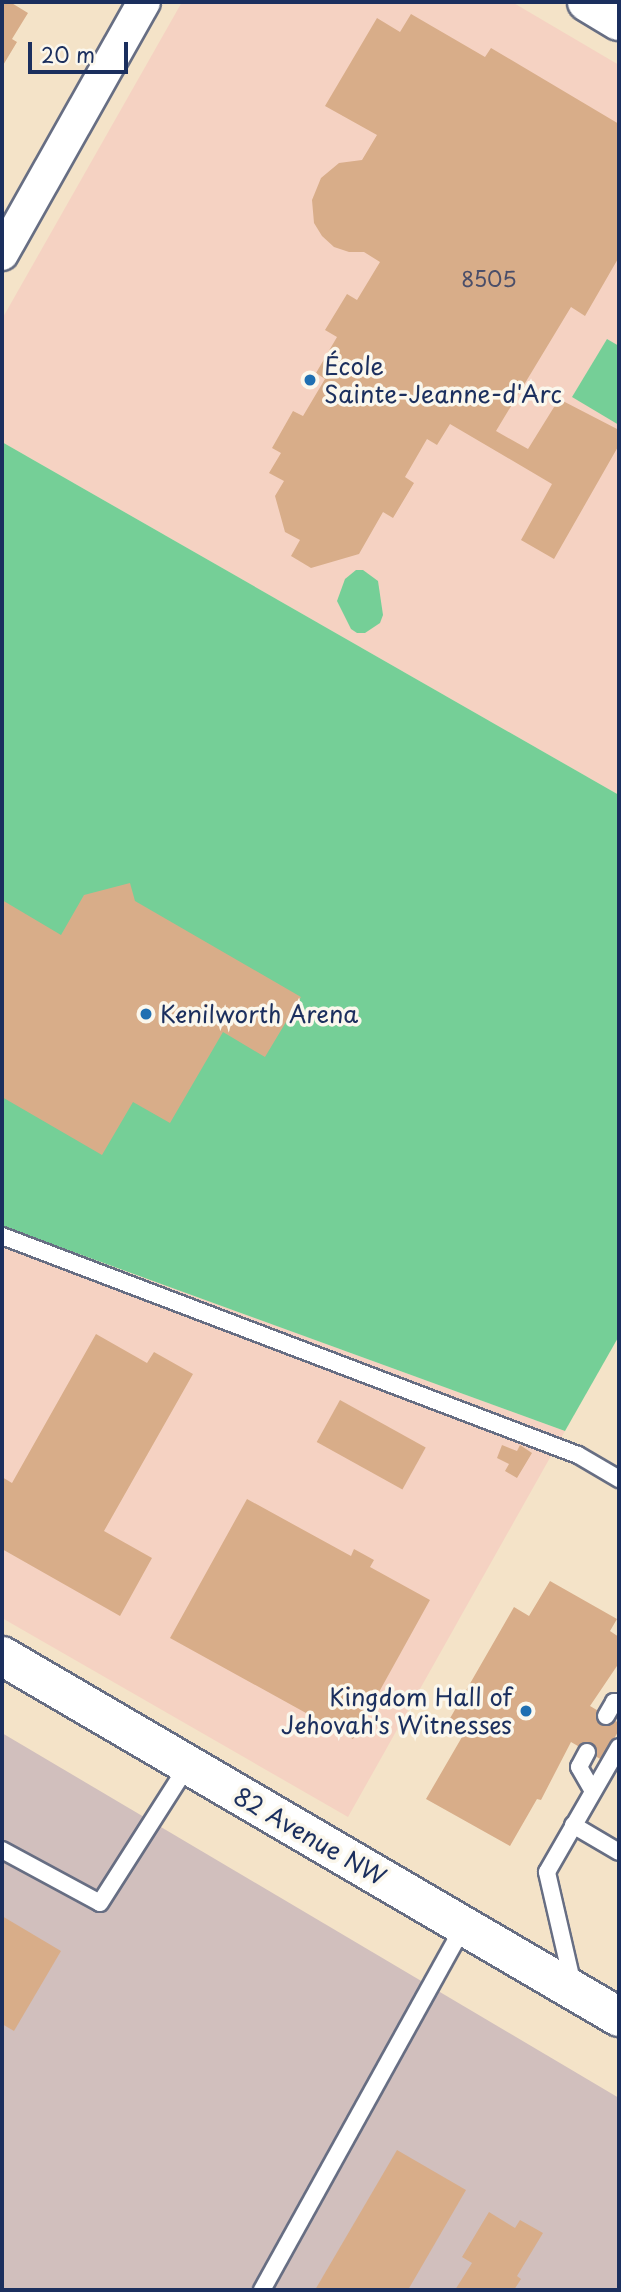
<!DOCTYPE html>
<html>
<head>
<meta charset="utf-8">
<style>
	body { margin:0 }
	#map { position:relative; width:621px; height:2292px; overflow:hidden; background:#f4e3c8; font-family:"Playpen Sans",sans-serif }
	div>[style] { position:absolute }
	.built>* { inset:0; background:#f5d2c2 }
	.industrial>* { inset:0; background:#d1bfbd }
	.green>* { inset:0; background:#75cf97 }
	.building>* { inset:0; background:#d8ad89; transform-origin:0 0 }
	.roads { filter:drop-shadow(2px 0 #676e83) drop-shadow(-2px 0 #676e83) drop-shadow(0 2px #676e83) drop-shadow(0 -2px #676e83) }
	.service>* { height:16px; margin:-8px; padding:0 8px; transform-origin:8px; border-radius:8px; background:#fff }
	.minor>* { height:32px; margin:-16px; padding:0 16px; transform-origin:16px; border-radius:16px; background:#fff }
	.tertiary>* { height:38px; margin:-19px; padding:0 19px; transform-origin:19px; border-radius:19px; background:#fff }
	.dots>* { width:19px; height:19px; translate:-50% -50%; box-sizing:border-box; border:4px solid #fbf7ec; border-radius:50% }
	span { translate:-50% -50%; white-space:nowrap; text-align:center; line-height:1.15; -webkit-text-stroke:7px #fbf7ec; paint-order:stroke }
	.number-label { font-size:21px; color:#4a4e69 }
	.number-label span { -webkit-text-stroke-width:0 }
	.poi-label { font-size:24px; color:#1b2f5e }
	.left { translate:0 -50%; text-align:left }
	.right { translate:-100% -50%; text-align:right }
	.street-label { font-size:24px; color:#1b2f5e }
	.frame { position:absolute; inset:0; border:4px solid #1b2f5e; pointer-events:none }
	.scale { position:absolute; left:28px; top:42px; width:100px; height:32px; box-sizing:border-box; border:4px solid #1b2f5e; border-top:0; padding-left:9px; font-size:21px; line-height:24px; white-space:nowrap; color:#1b2f5e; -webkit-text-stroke:5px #fbf7ec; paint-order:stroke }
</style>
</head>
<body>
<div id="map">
	<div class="built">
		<i style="clip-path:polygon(182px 2px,512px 2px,619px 65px,619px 795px,2px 442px,2px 319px)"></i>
		<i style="clip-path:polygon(2px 1226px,565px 1431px,348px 1817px,2px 1618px)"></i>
	</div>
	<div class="industrial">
		<i style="clip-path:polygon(2px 1733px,619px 2098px,619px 2290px,2px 2290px)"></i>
	</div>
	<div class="green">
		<i style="clip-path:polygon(607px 339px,619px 346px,619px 425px,572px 397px)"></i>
		<i style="clip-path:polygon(2px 442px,619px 795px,619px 1336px,565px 1431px,2px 1226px)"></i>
		<i style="clip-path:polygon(356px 570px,363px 570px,378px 581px,383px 615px,380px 623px,365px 633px,357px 633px,351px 629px,337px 601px,345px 579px)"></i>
	</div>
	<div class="building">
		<i style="clip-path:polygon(2px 2px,10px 2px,28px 13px,12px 39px,17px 42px,2px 67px)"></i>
		<i style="clip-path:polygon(411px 14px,485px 57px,491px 48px,619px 124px,619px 257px,585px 316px,571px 307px,496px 431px,528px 449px,559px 399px,619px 430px,619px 445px,554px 559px,521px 540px,552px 484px,450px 424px,437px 445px,427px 439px,405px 477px,414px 483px,393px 518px,383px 512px,359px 554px,311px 568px,291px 556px,300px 540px,285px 532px,275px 496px,284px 481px,269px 473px,281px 453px,272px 448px,293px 411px,303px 416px,325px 379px,316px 373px,337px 337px,325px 330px,347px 294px,357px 300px,380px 262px,364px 252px,349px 252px,334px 247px,322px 236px,314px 223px,312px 200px,321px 178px,339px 163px,362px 160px,377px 135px,325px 106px,377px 18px,400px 32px)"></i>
		<i style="clip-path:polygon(130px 883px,135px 901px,301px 997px,265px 1057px,223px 1032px,170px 1123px,133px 1102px,102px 1155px,2px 1097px,2px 900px,61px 935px,84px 895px)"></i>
		<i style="clip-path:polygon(96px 1334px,147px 1363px,154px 1352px,193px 1374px,104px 1531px,152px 1558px,120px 1616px,2px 1549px,2px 1477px,12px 1483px)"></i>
		<i style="left:340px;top:1400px;width:98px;height:48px;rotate:29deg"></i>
		<i style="clip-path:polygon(502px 1445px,517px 1451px,520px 1445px,532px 1453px,517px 1478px,505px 1471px,509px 1464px,497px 1458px)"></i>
		<i style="clip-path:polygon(247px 1499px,351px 1556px,354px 1549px,374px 1560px,370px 1567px,430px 1600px,353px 1739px,170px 1638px)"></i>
		<i style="clip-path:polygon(550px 1581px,617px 1619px,610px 1631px,619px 1637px,619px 1663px,590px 1706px,619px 1723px,619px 1730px,602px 1760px,571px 1742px,541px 1800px,537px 1799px,510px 1846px,426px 1799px,462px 1737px,445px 1727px,514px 1607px,529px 1616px)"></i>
		<i style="clip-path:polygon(2px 1916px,61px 1951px,14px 2031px,2px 2024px)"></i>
		<i style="clip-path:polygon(397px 2150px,466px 2190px,408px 2290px,315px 2290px)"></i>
		<i style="clip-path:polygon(489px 2212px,515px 2228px,520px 2220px,543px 2233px,517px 2276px,521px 2279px,514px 2290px,455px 2290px,472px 2263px,462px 2257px)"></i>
	</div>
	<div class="roads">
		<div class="service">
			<i style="left:2px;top:1236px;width:616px;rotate:20.82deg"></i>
			<i style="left:578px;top:1455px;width:48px;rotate:30.3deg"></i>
			<i style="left:606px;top:1716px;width:16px;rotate:-60deg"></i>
			<i style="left:614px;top:1702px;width:5px"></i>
			<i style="left:587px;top:1752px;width:17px;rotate:118deg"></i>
			<i style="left:579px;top:1767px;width:28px;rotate:60deg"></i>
			<i style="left:573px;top:1825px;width:53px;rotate:30.4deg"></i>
			<i style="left:2px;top:1850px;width:111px;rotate:28.4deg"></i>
			<i style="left:100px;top:1903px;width:164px;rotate:-57.5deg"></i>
			<i style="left:573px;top:1985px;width:116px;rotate:-103deg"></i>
			<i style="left:547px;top:1872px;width:144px;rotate:-60.1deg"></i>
			<i style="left:262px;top:2290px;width:416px;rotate:-61deg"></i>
		</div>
		<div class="minor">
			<i style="left:2px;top:254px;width:289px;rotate:-60.6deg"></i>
		</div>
		<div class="tertiary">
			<i style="left:587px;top:2px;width:37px;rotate:31deg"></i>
			<i style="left:2px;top:1656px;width:715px;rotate:30.33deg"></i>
		</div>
	</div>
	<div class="dots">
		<i style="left:310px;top:380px;background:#1f6fb2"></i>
		<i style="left:146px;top:1014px;background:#1f6fb2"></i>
		<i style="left:526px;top:1711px;background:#1f6fb2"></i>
	</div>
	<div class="number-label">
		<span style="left:489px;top:278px">8505</span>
	</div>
	<div class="poi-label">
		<span class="left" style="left:324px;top:380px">École<br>Sainte-Jeanne-d'Arc</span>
		<span class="left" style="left:160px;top:1014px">Kenilworth Arena</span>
		<span class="right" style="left:512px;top:1711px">Kingdom Hall of<br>Jehovah's Witnesses</span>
	</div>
	<div class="street-label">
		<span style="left:310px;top:1836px;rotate:30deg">82 Avenue NW</span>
	</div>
	<div class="frame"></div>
	<div class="scale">20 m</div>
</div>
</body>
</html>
